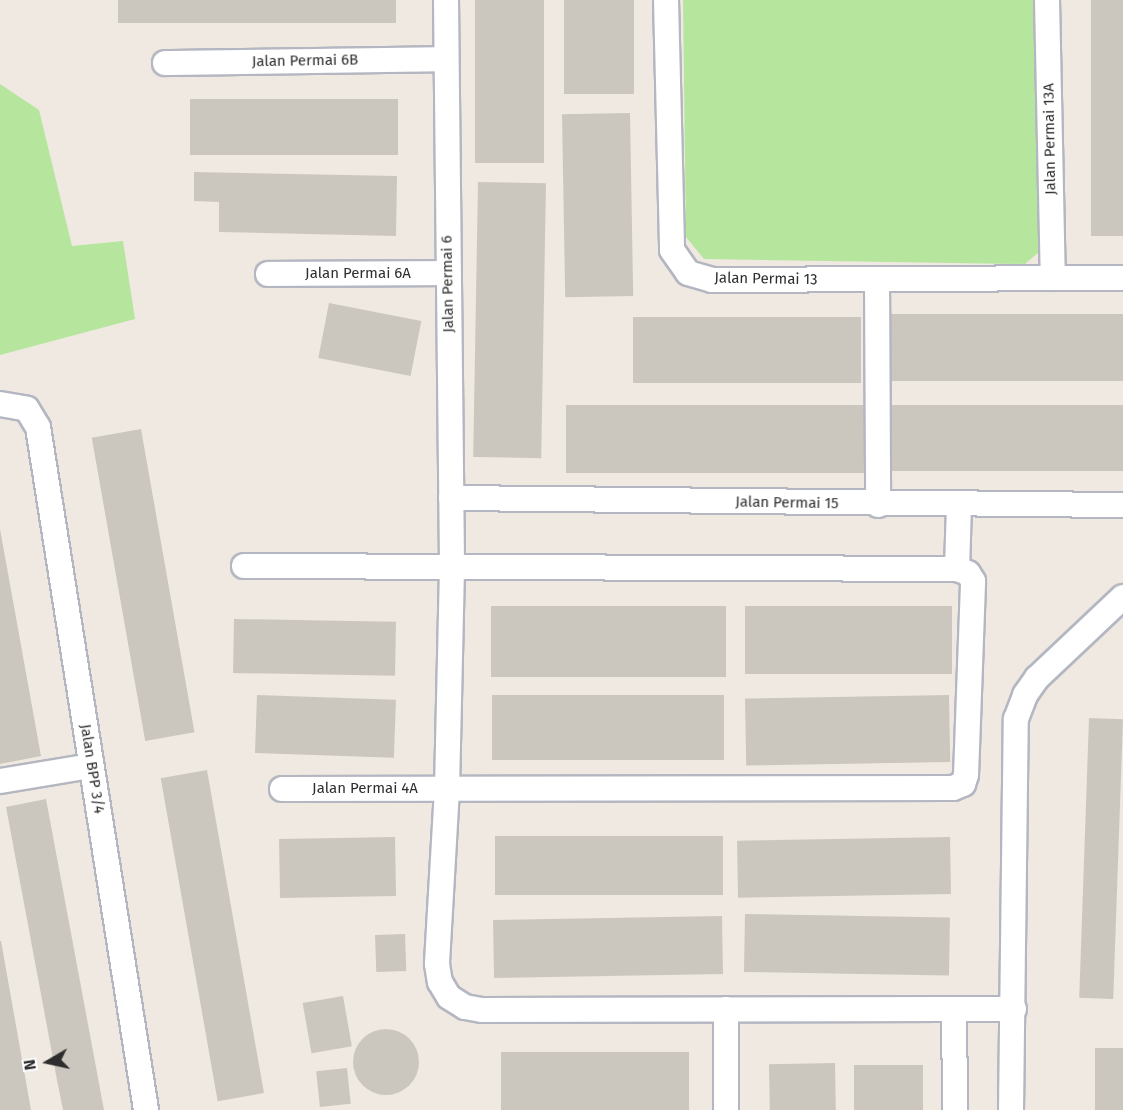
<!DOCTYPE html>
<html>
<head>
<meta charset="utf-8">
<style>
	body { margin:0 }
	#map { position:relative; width:1123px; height:1110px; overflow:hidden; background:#efe9e1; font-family:"Fira Sans",sans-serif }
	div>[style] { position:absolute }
	.green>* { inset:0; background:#b6e59e }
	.building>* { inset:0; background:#cbc7bf; transform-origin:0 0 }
	.round { border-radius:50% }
	.roads { filter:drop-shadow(2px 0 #b4b7c1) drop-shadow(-2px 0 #b4b7c1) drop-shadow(0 2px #b4b7c1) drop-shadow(0 -2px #b4b7c1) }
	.minor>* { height:24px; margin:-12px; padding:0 12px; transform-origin:12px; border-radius:12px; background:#fff }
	span { translate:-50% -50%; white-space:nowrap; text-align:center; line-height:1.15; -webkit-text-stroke:5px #fff; paint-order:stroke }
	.street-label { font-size:15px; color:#2e2e2e }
	.north { position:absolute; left:18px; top:1032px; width:60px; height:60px; -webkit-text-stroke:4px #fff; paint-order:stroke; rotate:261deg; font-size:16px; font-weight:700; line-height:24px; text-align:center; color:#2e2e2e }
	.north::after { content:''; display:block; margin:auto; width:21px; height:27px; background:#2e2e2e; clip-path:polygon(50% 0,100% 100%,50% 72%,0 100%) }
</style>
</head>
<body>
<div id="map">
	<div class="green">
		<i style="clip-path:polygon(683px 0,1042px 0,1040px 251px,1025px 264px,704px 259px,686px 237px)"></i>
		<i style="clip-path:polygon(0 84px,39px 110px,72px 246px,123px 241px,135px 319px,0 355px)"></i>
	</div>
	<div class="building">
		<i style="left:118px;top:0;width:278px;height:23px"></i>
		<i style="left:475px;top:0;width:69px;height:163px"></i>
		<i style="left:564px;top:0;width:70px;height:94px"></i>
		<i style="left:1091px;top:0;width:32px;height:236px"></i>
		<i style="left:190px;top:99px;width:208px;height:56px"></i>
		<i style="left:630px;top:113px;width:183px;height:68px;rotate:89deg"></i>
		<i style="clip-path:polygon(194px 172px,397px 176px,396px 236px,219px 232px,219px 202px,194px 201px)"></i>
		<i style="left:478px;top:182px;width:68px;height:275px;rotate:1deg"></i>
		<i style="left:329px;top:303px;width:94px;height:56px;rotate:11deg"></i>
		<i style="left:1123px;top:314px;width:67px;height:242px;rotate:90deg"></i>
		<i style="left:861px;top:317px;width:66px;height:228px;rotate:90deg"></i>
		<i style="left:864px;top:405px;width:68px;height:298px;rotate:90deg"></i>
		<i style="left:1123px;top:405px;width:66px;height:242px;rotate:90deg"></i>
		<i style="left:141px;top:429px;width:308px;height:50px;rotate:80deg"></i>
		<i style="clip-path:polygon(0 529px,41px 756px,0 764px)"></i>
		<i style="left:491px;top:606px;width:235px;height:71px"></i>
		<i style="left:745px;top:606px;width:207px;height:68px"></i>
		<i style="left:234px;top:619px;width:162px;height:54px;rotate:1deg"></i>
		<i style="left:257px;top:695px;width:139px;height:58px;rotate:2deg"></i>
		<i style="left:492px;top:695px;width:232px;height:65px"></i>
		<i style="left:949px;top:695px;width:67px;height:204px;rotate:89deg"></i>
		<i style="left:1089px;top:718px;width:34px;height:280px;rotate:2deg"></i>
		<i style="left:207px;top:770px;width:328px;height:47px;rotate:80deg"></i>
		<i style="clip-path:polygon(46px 799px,60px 874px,104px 1110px,63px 1110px,57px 1080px,6px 807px)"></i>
		<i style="left:495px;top:836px;width:228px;height:59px"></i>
		<i style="left:395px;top:837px;width:59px;height:116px;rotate:89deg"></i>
		<i style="left:950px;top:837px;width:57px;height:213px;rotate:89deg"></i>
		<i style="left:745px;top:914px;width:205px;height:58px;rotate:1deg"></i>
		<i style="left:722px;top:916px;width:58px;height:229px;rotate:89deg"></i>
		<i style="left:405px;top:934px;width:37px;height:30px;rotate:88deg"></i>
		<i style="clip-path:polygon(0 941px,1px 941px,31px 1110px,0 1110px)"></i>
		<i style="left:343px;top:996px;width:51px;height:41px;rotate:80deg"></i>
		<i class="round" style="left:353px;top:1029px;width:66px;height:66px"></i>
		<i style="left:1095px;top:1048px;width:28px;height:62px"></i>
		<i style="left:501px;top:1052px;width:188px;height:58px"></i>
		<i style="left:835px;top:1063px;width:47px;height:66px;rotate:89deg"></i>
		<i style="left:854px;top:1065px;width:69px;height:45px"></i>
		<i style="left:347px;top:1068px;width:36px;height:31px;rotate:84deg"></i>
	</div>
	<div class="roads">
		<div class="minor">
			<i style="left:446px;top:0;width:568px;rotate:89.39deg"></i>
			<i style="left:452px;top:568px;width:221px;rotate:91.3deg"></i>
			<i style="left:447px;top:789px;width:175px;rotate:93.3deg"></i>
			<i style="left:437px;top:964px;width:18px;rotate:81deg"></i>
			<i style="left:440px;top:982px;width:17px;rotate:59deg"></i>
			<i style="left:449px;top:997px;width:19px;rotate:32deg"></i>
			<i style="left:465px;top:1007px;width:17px;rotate:10deg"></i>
			<i style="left:482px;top:1010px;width:532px;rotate:-0.11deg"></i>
			<i style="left:666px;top:0;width:250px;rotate:88.6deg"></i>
			<i style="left:672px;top:250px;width:28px;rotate:55deg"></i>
			<i style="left:688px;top:273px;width:25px;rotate:16deg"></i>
			<i style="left:712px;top:280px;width:411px;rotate:-0.3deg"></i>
			<i style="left:1047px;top:0;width:278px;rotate:88.8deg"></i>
			<i style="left:165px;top:63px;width:280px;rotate:-0.8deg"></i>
			<i style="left:268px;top:274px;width:180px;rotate:-0.3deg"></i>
			<i style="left:877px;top:279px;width:226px;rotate:89.7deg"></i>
			<i style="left:0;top:404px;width:27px;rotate:10deg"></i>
			<i style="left:27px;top:409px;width:21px;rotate:59deg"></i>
			<i style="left:38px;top:427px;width:691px;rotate:81.01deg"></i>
			<i style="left:451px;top:498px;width:672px;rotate:0.6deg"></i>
			<i style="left:244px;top:566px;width:713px;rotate:0.24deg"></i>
			<i style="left:957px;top:569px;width:63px;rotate:-88.2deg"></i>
			<i style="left:0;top:781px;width:92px;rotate:-9.4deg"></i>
			<i style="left:282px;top:789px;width:671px;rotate:-0.09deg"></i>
			<i style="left:953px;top:788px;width:11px;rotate:-22deg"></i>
			<i style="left:963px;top:784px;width:9px;rotate:-72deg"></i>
			<i style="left:966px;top:775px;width:194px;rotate:-87.9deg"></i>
			<i style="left:973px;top:581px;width:9px;rotate:-122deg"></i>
			<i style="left:968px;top:573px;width:12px;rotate:-160deg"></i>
			<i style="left:726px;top:1009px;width:101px;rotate:90deg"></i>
			<i style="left:954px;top:1009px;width:101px;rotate:89.4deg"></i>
			<i style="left:1011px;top:1110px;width:391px;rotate:-89.3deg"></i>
			<i style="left:1016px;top:719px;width:26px;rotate:-69deg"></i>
			<i style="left:1025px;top:695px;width:21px;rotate:-55deg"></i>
			<i style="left:1037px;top:678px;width:118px;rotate:-43.3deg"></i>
		</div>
	</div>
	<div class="street-label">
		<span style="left:305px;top:61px;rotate:-1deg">Jalan Permai 6B</span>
		<span style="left:1050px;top:139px;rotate:-91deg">Jalan Permai 13A</span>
		<span style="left:358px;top:274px">Jalan Permai 6A</span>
		<span style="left:766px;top:279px;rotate:1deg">Jalan Permai 13</span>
		<span style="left:448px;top:284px;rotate:-91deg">Jalan Permai 6</span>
		<span style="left:787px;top:503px;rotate:1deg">Jalan Permai 15</span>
		<span style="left:92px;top:769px;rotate:81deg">Jalan BPP 3/4</span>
		<span style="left:365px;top:789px">Jalan Permai 4A</span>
	</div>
	<div class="north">N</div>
</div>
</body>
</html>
